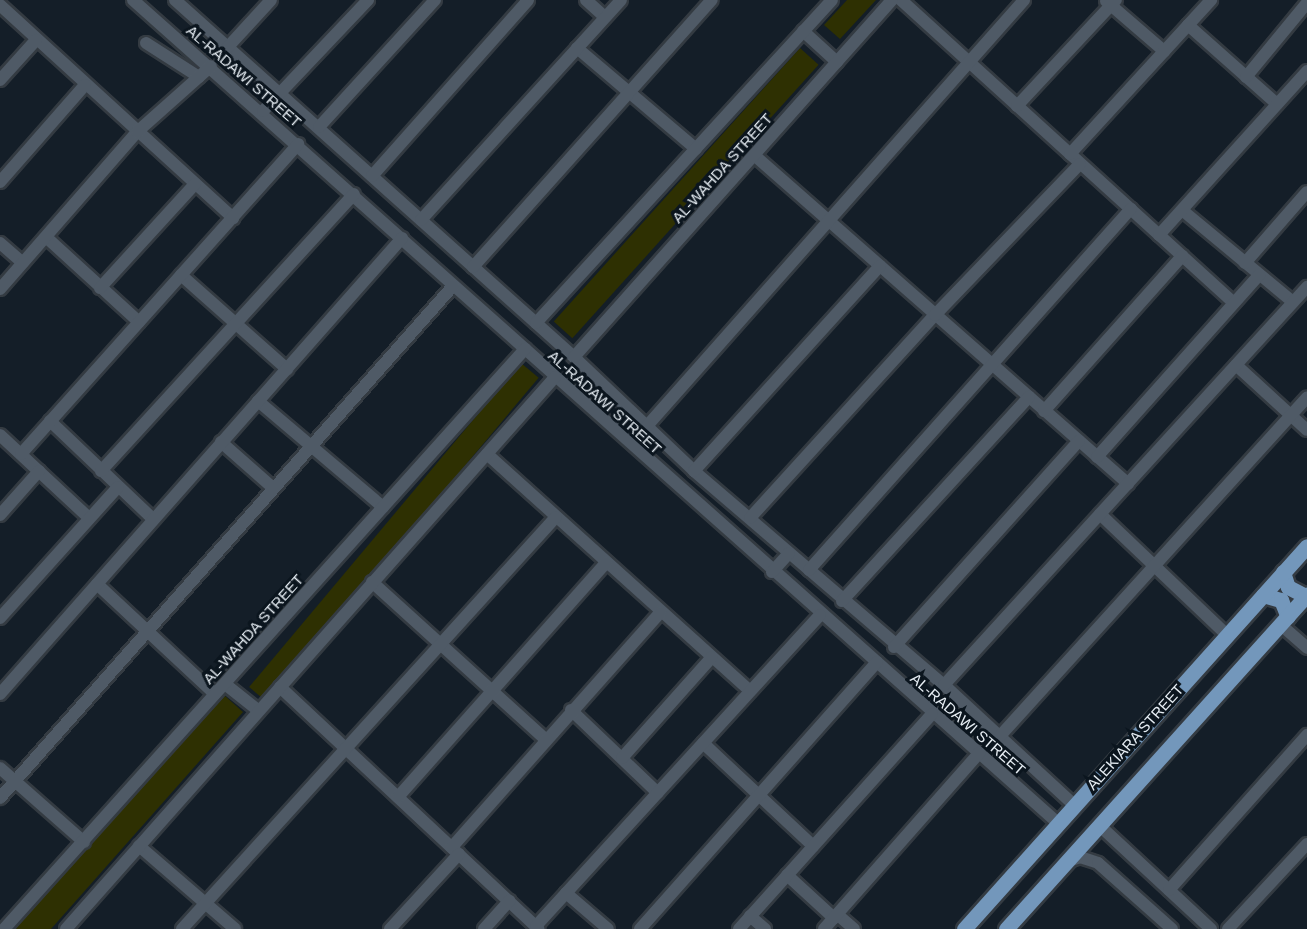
<!DOCTYPE html>
<html>
<head>
<meta charset="utf-8">
<style>
	body { margin:0 }
	#map { position:relative; width:1307px; height:929px; overflow:hidden; background:#141e28; font-family:Helvetica,sans-serif }
	div>[style] { position:absolute }
	.green>* { inset:0; background:#2e3002; transform-origin:0 0 }
	.roads { filter:drop-shadow(2px 0 #343b42) drop-shadow(-2px 0 #343b42) drop-shadow(0 2px #343b42) drop-shadow(0 -2px #343b42) }
	.minor>* { height:12px; margin:-6px; padding:0 6px; transform-origin:6px; border-radius:6px; background:#4f5a66 }
	.major>* { height:15px; margin:-7.5px; padding:0 7.5px; transform-origin:7.5px; border-radius:7.5px; background:#7397bb }
	span { translate:-50% -50%; white-space:nowrap; text-align:center; line-height:1.15; -webkit-text-stroke:6px #0b151e; paint-order:stroke }
	.street-label { font-size:15px; color:#e7eef4 }
</style>
</head>
<body>
<div id="map">
	<div class="green">
		<i style="clip-path:polygon(847px 0,876px 0,840px 39px,824px 25px)"></i>
		<i style="left:800px;top:48px;width:25px;height:368px;rotate:42deg"></i>
		<i style="left:521px;top:363px;width:23px;height:423px;rotate:40deg"></i>
		<i style="clip-path:polygon(225px 696px,243px 712px,51px 929px,11px 929px)"></i>
	</div>
	<div class="roads">
		<div class="minor">
			<i style="left:133px;top:0;width:1238px;rotate:41.66deg"></i>
			<i style="left:175px;top:0;width:535px;rotate:41.82deg"></i>
			<i style="left:574px;top:357px;width:166px;rotate:43.5deg"></i>
			<i style="left:694px;top:471px;width:329px;rotate:40.6deg"></i>
			<i style="left:944px;top:685px;width:177px;rotate:42.7deg"></i>
			<i style="left:586px;top:0;width:25px;rotate:42deg"></i>
			<i style="left:901px;top:0;width:447px;rotate:42.3deg"></i>
			<i style="left:1106px;top:1px;width:77px;rotate:40.8deg"></i>
			<i style="left:0;top:5px;width:316px;rotate:42.4deg"></i>
			<i style="left:1188px;top:25px;width:119px;rotate:41.6deg"></i>
			<i style="left:803px;top:31px;width:46px;rotate:42.4deg"></i>
			<i style="left:146px;top:43px;width:63px;rotate:32.7deg"></i>
			<i style="left:227px;top:48px;width:65px;rotate:-47.5deg"></i>
			<i style="left:577px;top:48px;width:156px;rotate:40.3deg"></i>
			<i style="left:1246px;top:77px;width:96px;rotate:-50.5deg"></i>
			<i style="left:0;top:80px;width:54px;rotate:-48deg"></i>
			<i style="left:1017px;top:106px;width:145px;rotate:-47deg"></i>
			<i style="left:263px;top:111px;width:153px;rotate:-46.6deg"></i>
			<i style="left:319px;top:127px;width:172px;rotate:-47.6deg"></i>
			<i style="left:1070px;top:154px;width:209px;rotate:-47.5deg"></i>
			<i style="left:754px;top:155px;width:498px;rotate:41.3deg"></i>
			<i style="left:372px;top:176px;width:235px;rotate:-48.4deg"></i>
			<i style="left:0;top:182px;width:129px;rotate:-48.8deg"></i>
			<i style="left:1182px;top:210px;width:144px;rotate:39.7deg"></i>
			<i style="left:421px;top:220px;width:297px;rotate:-47.7deg"></i>
			<i style="left:1159px;top:235px;width:221px;rotate:-47.9deg"></i>
			<i style="left:46px;top:237px;width:126px;rotate:42.4deg"></i>
			<i style="left:0;top:243px;width:30px;rotate:41deg"></i>
			<i style="left:1245px;top:263px;width:94px;rotate:-48.9deg"></i>
			<i style="left:473px;top:267px;width:358px;rotate:-48.2deg"></i>
			<i style="left:181px;top:275px;width:142px;rotate:41.6deg"></i>
			<i style="left:100px;top:288px;width:141px;rotate:-47.6deg"></i>
			<i style="left:0;top:289px;width:208px;rotate:-48.9deg"></i>
			<i style="left:137px;top:132px;width:99px;rotate:-41.7deg"></i>
			<i style="left:536px;top:323px;width:438px;rotate:-47.5deg"></i>
			<i style="left:574px;top:357px;width:478px;rotate:-48.3deg"></i>
			<i style="left:1236px;top:365px;width:96px;rotate:42.5deg"></i>
			<i style="left:258px;top:401px;width:164px;rotate:40.3deg"></i>
			<i style="left:1044px;top:411px;width:208px;rotate:-48.3deg"></i>
			<i style="left:50px;top:421px;width:142px;rotate:43.6deg"></i>
			<i style="left:647px;top:426px;width:569px;rotate:-48.49deg"></i>
			<i style="left:0;top:435px;width:122px;rotate:43deg"></i>
			<i style="left:221px;top:442px;width:68px;rotate:41.4deg"></i>
			<i style="left:21px;top:454px;width:416px;rotate:-48.2deg"></i>
			<i style="left:487px;top:454px;width:354px;rotate:42deg"></i>
			<i style="left:1097px;top:457px;width:244px;rotate:-48.3deg"></i>
			<i style="left:101px;top:471px;width:375px;rotate:-47.6deg"></i>
			<i style="left:694px;top:471px;width:277px;rotate:-47.8deg"></i>
			<i style="left:1100px;top:514px;width:175px;rotate:43.6deg"></i>
			<i style="left:0;top:515px;width:59px;rotate:-48.4deg"></i>
			<i style="left:750px;top:518px;width:275px;rotate:-47.7deg"></i>
			<i style="left:935px;top:315px;width:209px;rotate:-46.2deg"></i>
			<i style="left:809px;top:570px;width:484px;rotate:-48.3deg"></i>
			<i style="left:772px;top:572px;width:25px;rotate:-48deg"></i>
			<i style="left:372px;top:582px;width:234px;rotate:42.2deg"></i>
			<i style="left:97px;top:584px;width:161px;rotate:43deg"></i>
			<i style="left:842px;top:601px;width:277px;rotate:-47.5deg"></i>
			<i style="left:0;top:618px;width:176px;rotate:-48deg"></i>
			<i style="left:1281px;top:625px;width:35px;rotate:41deg"></i>
			<i style="left:894px;top:647px;width:277px;rotate:-48.1deg"></i>
			<i style="left:225px;top:684px;width:43px;rotate:38.5deg"></i>
			<i style="left:944px;top:685px;width:539px;rotate:-47.63deg"></i>
			<i style="left:280px;top:687px;width:354px;rotate:43.1deg"></i>
			<i style="left:0;top:694px;width:608px;rotate:-48.6deg"></i>
			<i style="left:571px;top:710px;width:120px;rotate:43.7deg"></i>
			<i style="left:1000px;top:736px;width:457px;rotate:-47.8deg"></i>
			<i style="left:703px;top:743px;width:151px;rotate:43.1deg"></i>
			<i style="left:622px;top:758px;width:135px;rotate:-48.3deg"></i>
			<i style="left:0;top:768px;width:112px;rotate:41.4deg"></i>
			<i style="left:398px;top:797px;width:314px;rotate:-48.4deg"></i>
			<i style="left:0;top:798px;width:684px;rotate:-48.5deg"></i>
			<i style="left:1099px;top:825px;width:153px;rotate:42.9deg"></i>
			<i style="left:139px;top:846px;width:127px;rotate:40.8deg"></i>
			<i style="left:452px;top:847px;width:314px;rotate:-48.4deg"></i>
			<i style="left:1068px;top:861px;width:13px;rotate:-18deg"></i>
			<i style="left:1080px;top:857px;width:19px;rotate:18deg"></i>
			<i style="left:1098px;top:863px;width:99px;rotate:41.7deg"></i>
			<i style="left:787px;top:875px;width:64px;rotate:42.5deg"></i>
			<i style="left:1169px;top:890px;width:208px;rotate:-48.3deg"></i>
			<i style="left:566px;top:893px;width:55px;rotate:40.6deg"></i>
			<i style="left:838px;top:915px;width:21px;rotate:41deg"></i>
			<i style="left:750px;top:916px;width:20px;rotate:41deg"></i>
			<i style="left:536px;top:926px;width:421px;rotate:-47.6deg"></i>
			<i style="left:4px;top:929px;width:780px;rotate:-48.07deg"></i>
			<i style="left:66px;top:929px;width:737px;rotate:-48.46deg"></i>
			<i style="left:182px;top:929px;width:556px;rotate:-47.77deg"></i>
			<i style="left:390px;top:929px;width:102px;rotate:-47.4deg"></i>
			<i style="left:484px;top:929px;width:38px;rotate:-48deg"></i>
			<i style="left:640px;top:929px;width:357px;rotate:-48.4deg"></i>
			<i style="left:739px;top:929px;width:289px;rotate:-48.1deg"></i>
			<i style="left:824px;top:929px;width:235px;rotate:-48.6deg"></i>
			<i style="left:1228px;top:929px;width:116px;rotate:-47.1deg"></i>
		</div>
		<div class="major">
			<i style="left:1283px;top:572px;width:16px;rotate:72deg"></i>
			<i style="left:1288px;top:587px;width:20px;rotate:27deg"></i>
			<i style="left:1263px;top:595px;width:19px;rotate:16deg"></i>
			<i style="left:1281px;top:600px;width:18px;rotate:68deg"></i>
			<i style="left:964px;top:929px;width:514px;rotate:-48.15deg"></i>
			<i style="left:1006px;top:929px;width:450px;rotate:-48deg"></i>
		</div>
	</div>
	<div class="street-label">
		<span style="left:244px;top:76px;rotate:41deg">AL-RADAWI STREET</span>
		<span style="left:722px;top:168px;rotate:-48deg">AL-WAHDA STREET</span>
		<span style="left:605px;top:402px;rotate:42deg">AL-RADAWI STREET</span>
		<span style="left:253px;top:629px;rotate:-48deg">AL-WAHDA STREET</span>
		<span style="left:968px;top:724px;rotate:41deg">AL-RADAWI STREET</span>
		<span style="left:1135px;top:737px;rotate:-48deg">ALEKIARA STREET</span>
	</div>
</div>
</body>
</html>
